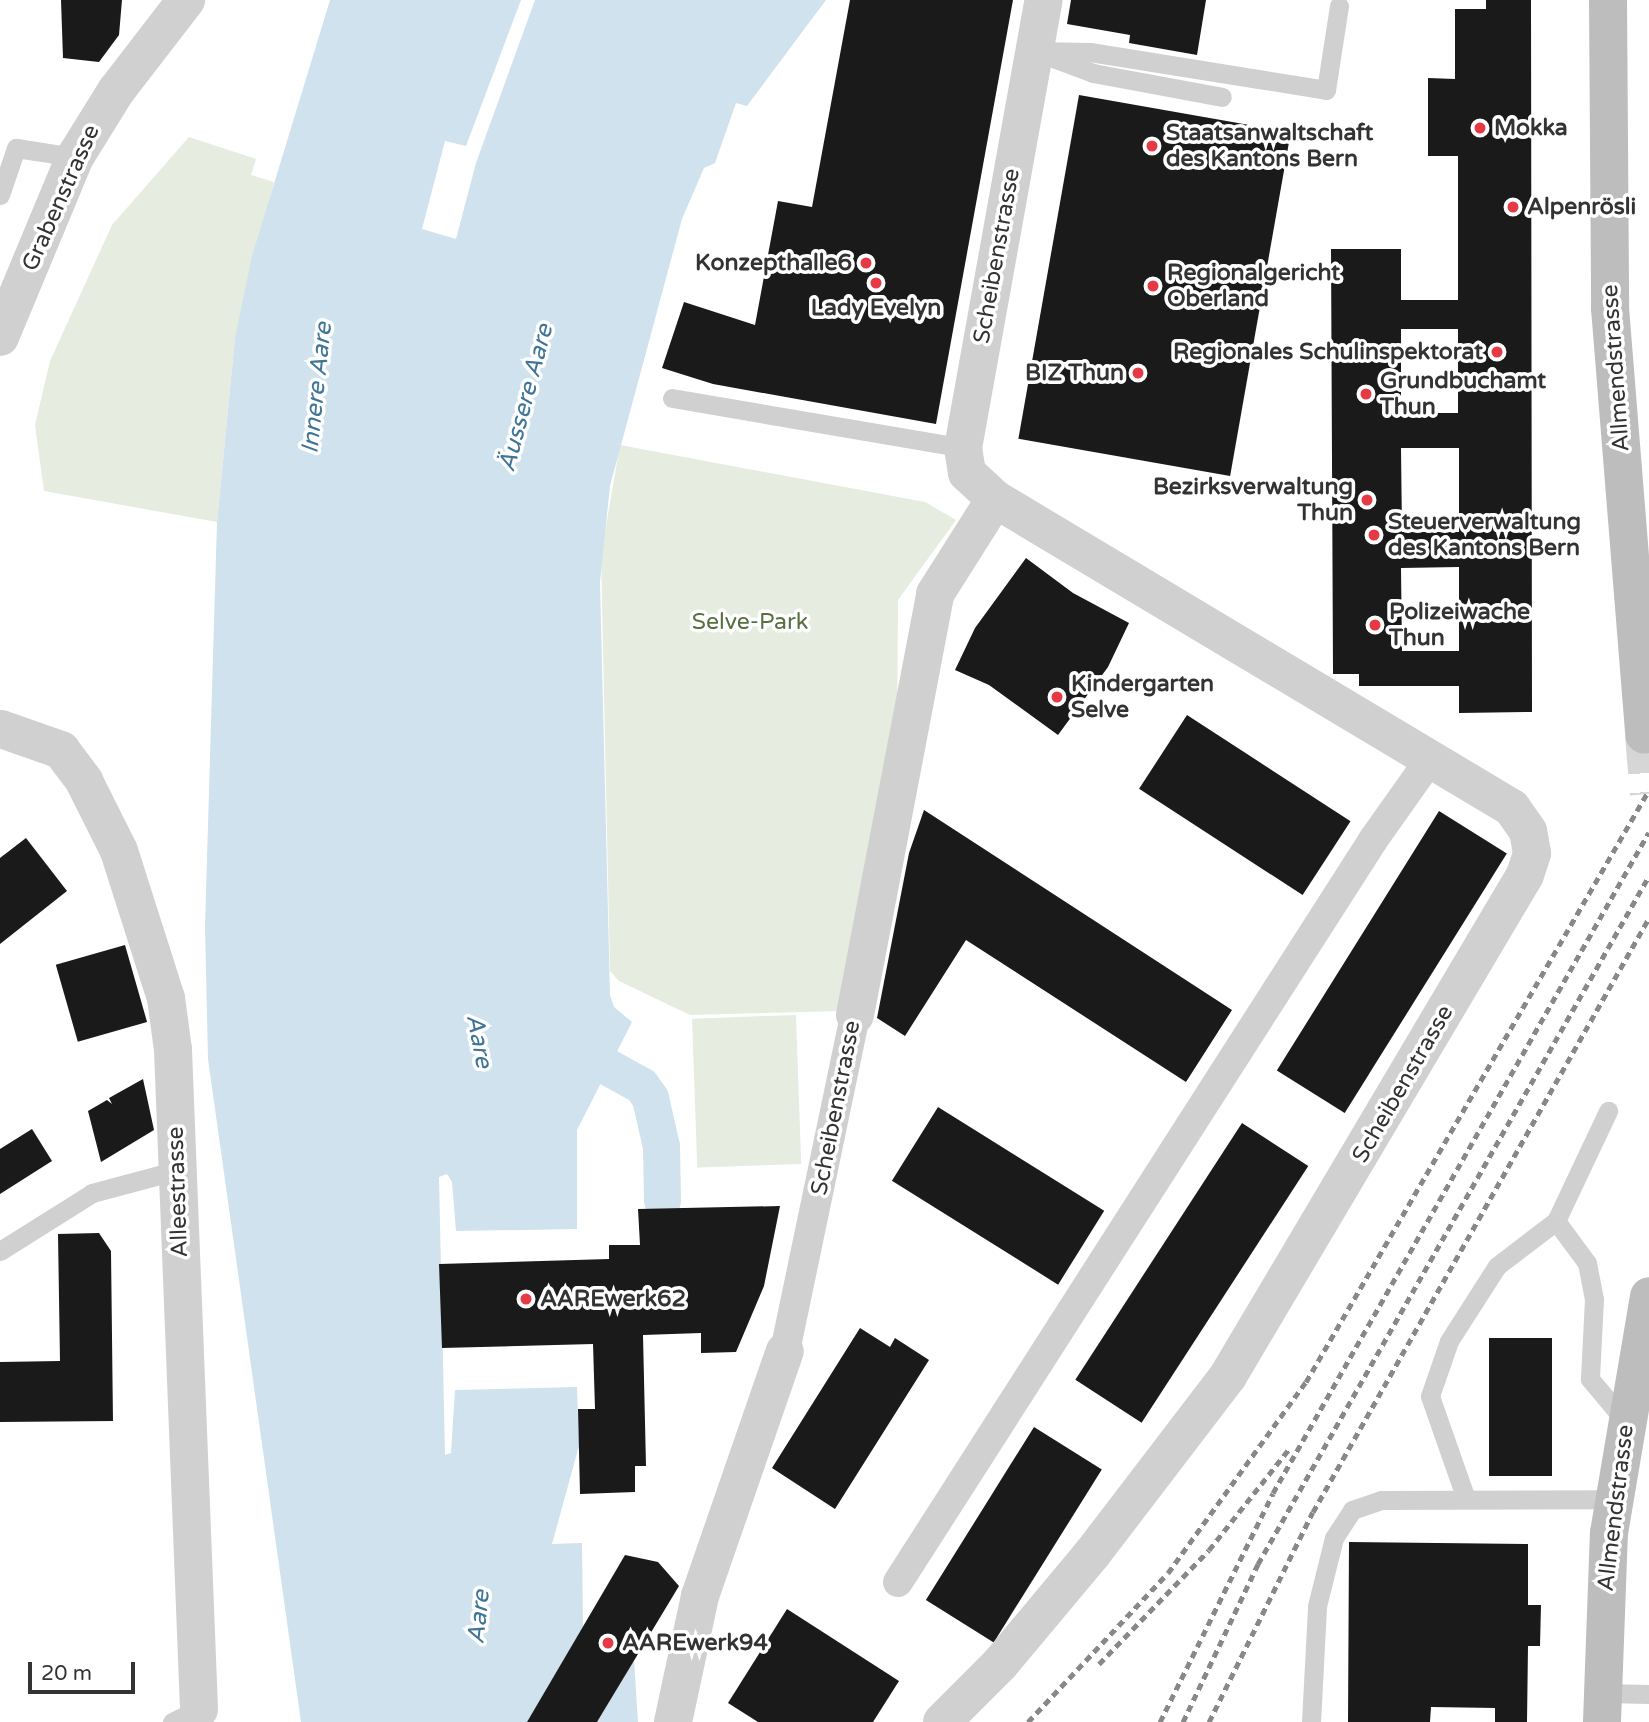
<!DOCTYPE html>
<html>
<head>
<meta charset="utf-8">
<style>
	body { margin:0 }
	#map { position:relative; width:1649px; height:1722px; overflow:hidden; background:#fff; font-family:"Varela Round",sans-serif }
	div>[style] { position:absolute }
	.green>* { inset:0; background:#e6ecdf; transform-origin:0 0 }
	.water>* { inset:0; background:#cfe2ee }
	.canal>* { height:37px; margin:-18.5px; padding:0 18.5px; transform-origin:18.5px; border-radius:18.5px; background:#cfe2ee }
	.building>* { inset:0; background:#1a1a1a; transform-origin:0 0 }
	.secondary-tunnel>* { height:38px; margin-top:-19px; transform-origin:0; background:repeating-linear-gradient(90deg,#d6d6d6 0 38px,transparent 0 57px) }
	.service>* { height:19px; margin:-9.5px; padding:0 9.5px; transform-origin:9.5px; border-radius:9.5px; background:#d0d0d0 }
	.pedestrian>* { height:30px; margin:-15px; padding:0 15px; transform-origin:15px; border-radius:15px; background:#d0d0d0 }
	.minor>* { height:38px; margin:-19px; padding:0 19px; transform-origin:19px; border-radius:19px; background:#d0d0d0 }
	.secondary>* { height:38px; margin:-19px; padding:0 19px; transform-origin:19px; border-radius:19px; background:#bdbdbd }
	.rail>* { height:5px; margin-top:-2.5px; transform-origin:0; background:repeating-linear-gradient(90deg,#888 0 7px,transparent 0 12px) }
	.dots>* { width:19px; height:19px; translate:-50% -50%; box-sizing:border-box; border:4px solid #fff; border-radius:50% }
	span { translate:-50% -50%; white-space:nowrap; text-align:center; line-height:1.15; -webkit-text-stroke:7px #fff; paint-order:stroke }
	.poi-label { font-size:23px; color:#333; font-weight:700 }
	.left { translate:0 -50%; text-align:left }
	.right { translate:-100% -50%; text-align:right }
	.street-label { font-size:23px; color:#333 }
	.park-label { font-size:23px; color:#56703f }
	.water-label { font-size:24px; color:#3f7597; font-style:italic }
	.scale { position:absolute; left:28px; top:1662px; width:107px; height:32px; box-sizing:border-box; border:4px solid #333; border-top:0; padding-left:9px; font-size:21px; line-height:24px; white-space:nowrap; color:#333; -webkit-text-stroke:5px #fff; paint-order:stroke }
</style>
</head>
<body>
<div id="map">
	<div class="green">
		<i style="clip-path:polygon(189px 137px,256px 159px,251px 175px,274px 182px,235px 338px,217px 522px,44px 491px,35px 425px,50px 361px,112px 225px)"></i>
		<i style="clip-path:polygon(620px 445px,925px 502px,956px 520px,898px 600px,897px 742px,843px 1011px,690px 1015px,619px 981px,610px 971px,601px 555px)"></i>
		<i style="left:796px;top:1015px;width:149px;height:104px;rotate:88deg"></i>
	</div>
	<div class="water">
		<i style="clip-path:polygon(330px 0,521px 0,466px 146px,445px 141px,422px 229px,456px 239px,476px 163px,535px 0,826px 0,747px 106px,736px 103px,715px 163px,704px 168px,682px 219px,610px 486px,600px 582px,610px 995px,614px 1007px,632px 1022px,577px 1130px,577px 1229px,456px 1231px,452px 1182px,447px 1174px,439px 1177px,445px 1455px,451px 1453px,455px 1390px,577px 1387px,579px 1446px,552px 1544px,582px 1543px,583px 1627px,527px 1722px,301px 1722px,208px 1059px,205px 926px,217px 522px,235px 338px,252px 256px)"></i>
		<i style="clip-path:polygon(634px 1660px,638px 1722px,597px 1722px)"></i>
	</div>
	<div class="canal">
		<i style="left:608px;top:1067px;width:38px;rotate:29deg"></i>
		<i style="left:641px;top:1085px;width:16px;rotate:55deg"></i>
		<i style="left:650px;top:1098px;width:49px;rotate:77.1deg"></i>
		<i style="left:661px;top:1146px;width:54px;rotate:88.9deg"></i>
	</div>
	<div class="building">
		<i style="clip-path:polygon(61px 0,122px 0,119px 35px,99px 62px,63px 58px)"></i>
		<i style="clip-path:polygon(850px 0,1013px 0,936px 424px,713px 384px,662px 368px,684px 302px,755px 325px,778px 201px,812px 207px)"></i>
		<i style="clip-path:polygon(1071px 0,1206px 0,1197px 55px,1129px 43px,1130px 35px,1067px 24px)"></i>
		<i style="clip-path:polygon(evenodd,1486px 0,1531px 0,1532px 712px,1459px 713px,1459px 686px,1359px 686px,1359px 674px,1333px 674px,1331px 249px,1401px 249px,1401px 300px,1458px 300px,1458px 156px,1428px 156px,1428px 78px,1455px 79px,1455px 9px,1486px 9px,1486px 0,1401px 329px,1458px 329px,1458px 413px,1401px 413px,1401px 329px,1486px 0,1401px 448px,1459px 448px,1459px 532px,1402px 532px,1401px 448px,1486px 0,1459px 567px,1459px 651px,1402px 651px,1401px 568px,1459px 567px)"></i>
		<i style="left:1079px;top:95px;width:215px;height:349px;rotate:10deg"></i>
		<i style="clip-path:polygon(1026px 558px,1073px 593px,1129px 623px,1108px 667px,1058px 735px,989px 685px,955px 670px,975px 628px)"></i>
		<i style="left:1187px;top:715px;width:195px;height:88px;rotate:33deg"></i>
		<i style="clip-path:polygon(924px 810px,1232px 1010px,1186px 1082px,966px 940px,905px 1036px,877px 1018px,909px 853px)"></i>
		<i style="left:1439px;top:811px;width:80px;height:306px;rotate:32deg"></i>
		<i style="clip-path:polygon(26px 838px,67px 891px,0 944px,0 858px)"></i>
		<i style="left:125px;top:945px;width:80px;height:72px;rotate:74deg"></i>
		<i style="clip-path:polygon(143px 1079px,154px 1130px,101px 1162px,88px 1111px,107px 1100px,112px 1104px,109px 1098px)"></i>
		<i style="left:938px;top:1107px;width:196px;height:87px;rotate:32deg"></i>
		<i style="left:1242px;top:1123px;width:79px;height:306px;rotate:33deg"></i>
		<i style="clip-path:polygon(32px 1129px,52px 1161px,0 1194px,0 1149px)"></i>
		<i style="clip-path:polygon(780px 1206px,764px 1286px,736px 1352px,701px 1353px,701px 1333px,643px 1335px,646px 1466px,635px 1466px,635px 1492px,580px 1494px,578px 1409px,595px 1409px,593px 1344px,442px 1348px,439px 1264px,609px 1259px,609px 1245px,640px 1245px,638px 1209px)"></i>
		<i style="clip-path:polygon(99px 1233px,111px 1251px,113px 1421px,0 1422px,0 1362px,60px 1361px,58px 1234px)"></i>
		<i style="clip-path:polygon(860px 1328px,890px 1347px,895px 1338px,929px 1360px,835px 1509px,772px 1468px)"></i>
		<i style="left:1489px;top:1338px;width:63px;height:138px"></i>
		<i style="left:1034px;top:1427px;width:80px;height:204px;rotate:32deg"></i>
		<i style="clip-path:polygon(1349px 1542px,1528px 1544px,1528px 1605px,1541px 1605px,1540px 1646px,1528px 1646px,1527px 1722px,1495px 1722px,1495px 1708px,1431px 1707px,1430px 1722px,1348px 1722px)"></i>
		<i style="clip-path:polygon(625px 1555px,658px 1562px,679px 1586px,597px 1722px,527px 1722px)"></i>
		<i style="clip-path:polygon(787px 1609px,899px 1681px,873px 1722px,758px 1722px,728px 1703px)"></i>
	</div>
	<div class="secondary-tunnel">
		<i style="left:1644px;top:735px;width:59px;rotate:85.2deg"></i>
	</div>
	<div class="service">
		<i style="left:1034px;top:51px;width:56px;rotate:1deg"></i>
		<i style="left:1090px;top:52px;width:239px;rotate:9.1deg"></i>
		<i style="left:1326px;top:90px;width:85px;rotate:-81.2deg"></i>
		<i style="left:1048px;top:56px;width:48px;rotate:20.7deg"></i>
		<i style="left:1093px;top:73px;width:131px;rotate:10.5deg"></i>
		<i style="left:0;top:195px;width:50px;rotate:-71.2deg"></i>
		<i style="left:16px;top:148px;width:60px;rotate:8.7deg"></i>
		<i style="left:672px;top:398px;width:295px;rotate:9.7deg"></i>
		<i style="left:1556px;top:1221px;width:52px;rotate:53.6deg"></i>
		<i style="left:1587px;top:1263px;width:37px;rotate:79deg"></i>
		<i style="left:1594px;top:1299px;width:80px;rotate:92.9deg"></i>
		<i style="left:1590px;top:1379px;width:56px;rotate:50.1deg"></i>
		<i style="left:0;top:1251px;width:109px;rotate:-32.2deg"></i>
		<i style="left:92px;top:1193px;width:89px;rotate:-15deg"></i>
		<i style="left:1466px;top:1499px;width:109px;rotate:-109.3deg"></i>
		<i style="left:1430px;top:1396px;width:58px;rotate:-70.9deg"></i>
		<i style="left:1449px;top:1341px;width:89px;rotate:-57.4deg"></i>
		<i style="left:1497px;top:1266px;width:74px;rotate:-37.3deg"></i>
		<i style="left:1556px;top:1221px;width:122px;rotate:-64.7deg"></i>
		<i style="left:1602px;top:1693px;width:47px;rotate:1.2deg"></i>
		<i style="left:172px;top:1722px;width:30px;rotate:-26deg"></i>
		<i style="left:1311px;top:1722px;width:116px;rotate:-87deg"></i>
		<i style="left:1317px;top:1606px;width:70px;rotate:-76deg"></i>
		<i style="left:1334px;top:1538px;width:33px;rotate:-57deg"></i>
		<i style="left:1352px;top:1510px;width:31px;rotate:-19deg"></i>
		<i style="left:1381px;top:1500px;width:233px;rotate:-0.2deg"></i>
	</div>
	<div class="pedestrian">
		<i style="left:785px;top:1351px;width:343px;rotate:-78.2deg"></i>
		<i style="left:898px;top:1582px;width:881px;rotate:-57.37deg"></i>
		<i style="left:1373px;top:840px;width:100px;rotate:-54.7deg"></i>
	</div>
	<div class="minor">
		<i style="left:0;top:337px;width:195px;rotate:-67.4deg"></i>
		<i style="left:75px;top:157px;width:78px;rotate:-58.2deg"></i>
		<i style="left:116px;top:91px;width:115px;rotate:-52.4deg"></i>
		<i style="left:1px;top:729px;width:64px;rotate:19.3deg"></i>
		<i style="left:61px;top:750px;width:39px;rotate:53deg"></i>
		<i style="left:84px;top:781px;width:78px;rotate:63.4deg"></i>
		<i style="left:119px;top:851px;width:154px;rotate:72.3deg"></i>
		<i style="left:166px;top:998px;width:52px;rotate:82.3deg"></i>
		<i style="left:173px;top:1050px;width:660px;rotate:87.74deg"></i>
		<i style="left:855px;top:1015px;width:429px;rotate:-79.2deg"></i>
		<i style="left:935px;top:594px;width:112px;rotate:-57.7deg"></i>
		<i style="left:673px;top:1722px;width:129px;rotate:-77.9deg"></i>
		<i style="left:700px;top:1596px;width:259px;rotate:-70.9deg"></i>
		<i style="left:942px;top:1722px;width:82px;rotate:-45deg"></i>
		<i style="left:1000px;top:1664px;width:143px;rotate:-50.1deg"></i>
		<i style="left:1092px;top:1554px;width:224px;rotate:-52.6deg"></i>
		<i style="left:1228px;top:1376px;width:582px;rotate:-59.34deg"></i>
		<i style="left:1525px;top:875px;width:23px;rotate:-72deg"></i>
		<i style="left:1532px;top:853px;width:22px;rotate:-100deg"></i>
		<i style="left:1528px;top:831px;width:28px;rotate:-125deg"></i>
		<i style="left:1512px;top:808px;width:602px;rotate:-149.13deg"></i>
		<i style="left:995px;top:499px;width:38px;rotate:-137deg"></i>
		<i style="left:967px;top:473px;width:25px;rotate:-99deg"></i>
		<i style="left:963px;top:448px;width:455px;rotate:-79.8deg"></i>
	</div>
	<div class="secondary">
		<i style="left:1608px;top:0;width:308px;rotate:89.6deg"></i>
		<i style="left:1610px;top:308px;width:428px;rotate:85.4deg"></i>
		<i style="left:1602px;top:1722px;width:189px;rotate:-87.9deg"></i>
		<i style="left:1609px;top:1533px;width:240px;rotate:-80.4deg"></i>
	</div>
	<div class="rail">
		<i style="left:1099px;top:1664px;width:158px;rotate:-46deg"></i>
		<i style="left:1209px;top:1550px;width:129px;rotate:-51.6deg"></i>
		<i style="left:1028px;top:1722px;width:204px;rotate:-46.8deg"></i>
		<i style="left:1168px;top:1573px;width:236px;rotate:-54.2deg"></i>
		<i style="left:1306px;top:1382px;width:684px;rotate:-59.91deg"></i>
		<i style="left:1160px;top:1722px;width:255px;rotate:-63.7deg"></i>
		<i style="left:1273px;top:1493px;width:760px;rotate:-60.37deg"></i>
		<i style="left:1183px;top:1722px;width:175px;rotate:-64.6deg"></i>
		<i style="left:1258px;top:1564px;width:791px;rotate:-60.39deg"></i>
		<i style="left:1209px;top:1722px;width:234px;rotate:-63.7deg"></i>
		<i style="left:1313px;top:1512px;width:682px;rotate:-60.51deg"></i>
	</div>
	<div class="dots">
		<i style="left:1480px;top:128px;background:#e63946"></i>
		<i style="left:1152px;top:146px;background:#e63946"></i>
		<i style="left:1513px;top:207px;background:#e63946"></i>
		<i style="left:866px;top:263px;background:#e63946"></i>
		<i style="left:876px;top:283px;background:#e63946"></i>
		<i style="left:1153px;top:286px;background:#e63946"></i>
		<i style="left:1497px;top:352px;background:#e63946"></i>
		<i style="left:1138px;top:373px;background:#e63946"></i>
		<i style="left:1366px;top:394px;background:#e63946"></i>
		<i style="left:1367px;top:500px;background:#e63946"></i>
		<i style="left:1374px;top:535px;background:#e63946"></i>
		<i style="left:1375px;top:625px;background:#e63946"></i>
		<i style="left:1057px;top:697px;background:#e63946"></i>
		<i style="left:526px;top:1299px;background:#e63946"></i>
		<i style="left:608px;top:1643px;background:#e63946"></i>
	</div>
	<div class="poi-label">
		<span class="left" style="left:1494px;top:128px">Mokka</span>
		<span class="left" style="left:1166px;top:146px">Staatsanwaltschaft<br>des Kantons Bern</span>
		<span class="left" style="left:1527px;top:207px">Alpenrösli</span>
		<span class="right" style="left:852px;top:263px">Konzepthalle6</span>
		<span class="left" style="left:1167px;top:286px">Regionalgericht<br>Oberland</span>
		<span style="left:876px;top:308px">Lady Evelyn</span>
		<span class="right" style="left:1483px;top:352px">Regionales Schulinspektorat</span>
		<span class="right" style="left:1124px;top:373px">BIZ Thun</span>
		<span class="left" style="left:1380px;top:394px">Grundbuchamt<br>Thun</span>
		<span class="right" style="left:1353px;top:500px">Bezirksverwaltung<br>Thun</span>
		<span class="left" style="left:1388px;top:535px">Steuerverwaltung<br>des Kantons Bern</span>
		<span class="left" style="left:1389px;top:625px">Polizeiwache<br>Thun</span>
		<span class="left" style="left:1071px;top:697px">Kindergarten<br>Selve</span>
		<span class="left" style="left:540px;top:1299px">AAREwerk62</span>
		<span class="left" style="left:622px;top:1643px">AAREwerk94</span>
	</div>
	<div class="street-label">
		<span style="left:61px;top:198px;rotate:-66deg">Grabenstrasse</span>
		<span style="left:997px;top:256px;rotate:-80deg">Scheibenstrasse</span>
		<span style="left:1616px;top:368px;rotate:-94deg">Allmendstrasse</span>
		<span style="left:1403px;top:1084px;rotate:-60deg">Scheibenstrasse</span>
		<span style="left:836px;top:1108px;rotate:-79deg">Scheibenstrasse</span>
		<span style="left:178px;top:1192px;rotate:-92deg">Alleestrasse</span>
		<span style="left:1616px;top:1508px;rotate:-83deg">Allmendstrasse</span>
	</div>
	<div class="park-label">
		<span style="left:750px;top:622px">Selve-Park</span>
	</div>
	<div class="water-label">
		<span style="left:317px;top:388px;rotate:-84deg">Innere Aare</span>
		<span style="left:526px;top:398px;rotate:-75deg">Äussere Aare</span>
		<span style="left:479px;top:1041px;rotate:79deg">Aare</span>
		<span style="left:479px;top:1617px;rotate:-84deg">Aare</span>
	</div>
	<div class="scale">20 m</div>
</div>
</body>
</html>
